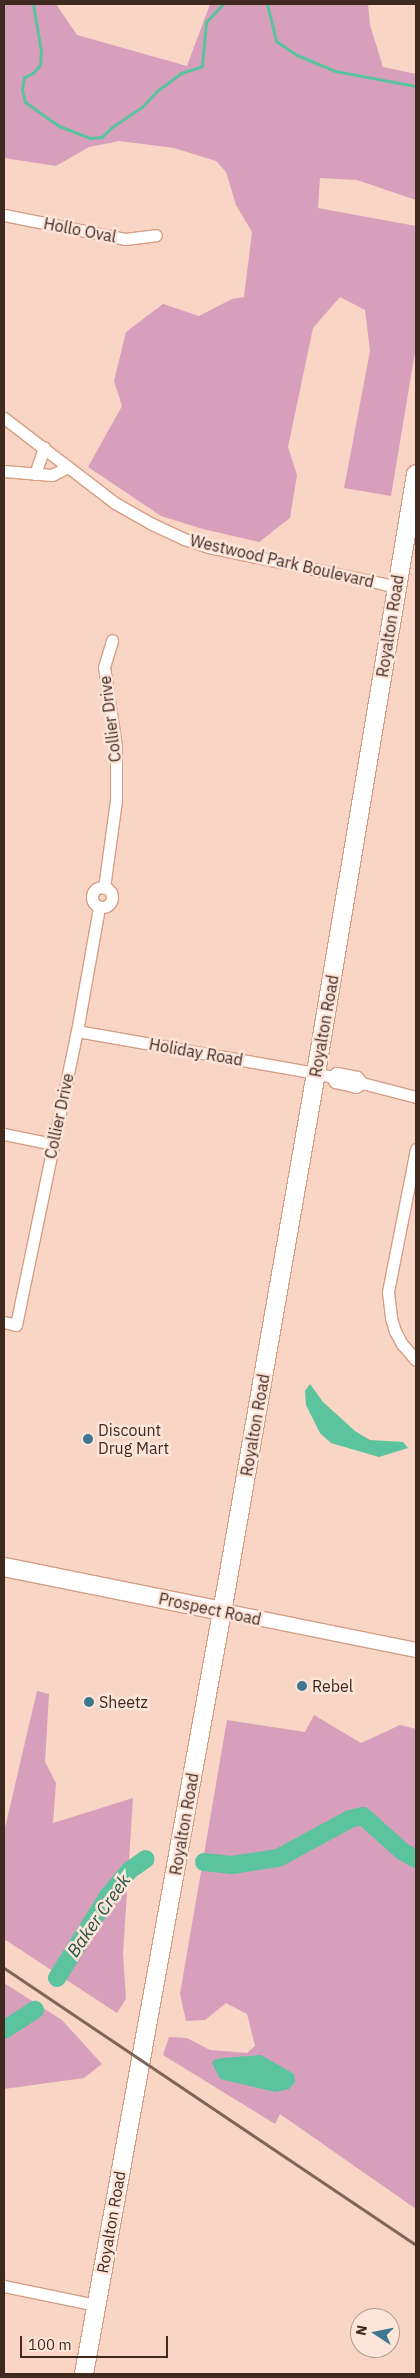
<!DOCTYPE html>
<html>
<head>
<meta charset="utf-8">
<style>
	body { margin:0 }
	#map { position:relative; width:420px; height:2378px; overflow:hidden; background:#f8d5c4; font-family:"IBM Plex Sans",sans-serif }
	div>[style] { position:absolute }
	.green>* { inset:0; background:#d89fbc }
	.water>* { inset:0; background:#5bc39d }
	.stream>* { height:3px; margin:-1.5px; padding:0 1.5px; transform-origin:1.5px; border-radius:1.5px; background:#5bc39d }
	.river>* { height:18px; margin:-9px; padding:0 9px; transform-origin:9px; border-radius:9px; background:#5bc39d }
	.roads { filter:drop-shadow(1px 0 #d59e83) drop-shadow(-1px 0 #d59e83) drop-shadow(0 1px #d59e83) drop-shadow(0 -1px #d59e83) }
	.minor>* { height:11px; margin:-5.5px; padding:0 5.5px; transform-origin:5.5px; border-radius:5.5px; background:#fff }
	.minor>.ring { margin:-5.5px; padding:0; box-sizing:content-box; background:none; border:11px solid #fff; border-radius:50% }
	.tertiary>* { height:14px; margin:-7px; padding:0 7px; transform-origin:7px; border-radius:7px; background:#fff }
	.primary>* { height:18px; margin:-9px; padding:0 9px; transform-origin:9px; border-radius:9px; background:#fff }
	.rail>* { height:3px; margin:-1.5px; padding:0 1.5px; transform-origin:1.5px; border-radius:1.5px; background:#806659 }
	.dots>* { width:14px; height:14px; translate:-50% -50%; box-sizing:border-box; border:2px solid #fde5da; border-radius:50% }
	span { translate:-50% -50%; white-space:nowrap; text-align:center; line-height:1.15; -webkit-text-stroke:5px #fde5da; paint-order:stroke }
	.street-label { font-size:16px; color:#402a1f }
	.poi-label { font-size:16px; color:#402a1f }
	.left { translate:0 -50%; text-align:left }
	.water-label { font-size:18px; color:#265342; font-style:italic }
	.frame { position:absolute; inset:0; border:5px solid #402a1f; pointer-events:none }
	.north { position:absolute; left:350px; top:2308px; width:50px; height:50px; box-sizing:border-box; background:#fde5da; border:1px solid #b19a8f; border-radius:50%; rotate:281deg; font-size:14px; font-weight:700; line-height:20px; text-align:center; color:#402a1f }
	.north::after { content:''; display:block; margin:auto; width:18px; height:22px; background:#3d7890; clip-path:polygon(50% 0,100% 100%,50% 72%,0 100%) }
	.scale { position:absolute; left:20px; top:2336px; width:148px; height:22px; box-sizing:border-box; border:2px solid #402a1f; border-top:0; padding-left:6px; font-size:15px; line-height:18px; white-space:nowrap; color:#402a1f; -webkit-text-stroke:4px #fde5da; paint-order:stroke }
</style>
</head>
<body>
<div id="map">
	<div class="green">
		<i style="clip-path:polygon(4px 4px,56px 4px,77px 35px,187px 66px,210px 4px,368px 4px,370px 25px,383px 67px,416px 74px,416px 200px,357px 180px,320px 178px,318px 208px,416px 226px,416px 346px,391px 496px,344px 488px,370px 351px,365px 310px,340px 297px,313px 328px,288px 447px,297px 475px,290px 518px,259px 542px,203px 529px,161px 516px,88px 467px,122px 406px,114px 381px,126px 332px,163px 304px,199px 316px,232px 299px,244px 297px,252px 232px,236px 205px,226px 172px,216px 161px,174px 148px,119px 141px,89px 147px,56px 166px,4px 158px)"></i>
		<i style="clip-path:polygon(37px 1691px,49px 1694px,45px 1762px,56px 1783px,53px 1823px,133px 1798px,123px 1954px,126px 1999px,117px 2013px,4px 1939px,4px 1832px)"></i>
		<i style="clip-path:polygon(314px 1715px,361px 1743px,400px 1725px,416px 1729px,416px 2209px,280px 2114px,275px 2124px,163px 2055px,169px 2037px,187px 2038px,210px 2050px,247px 2053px,255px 2046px,247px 2014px,226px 2003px,205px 2020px,186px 2021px,180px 1994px,227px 1720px,305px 1732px)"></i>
		<i style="clip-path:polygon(4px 1983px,62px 2020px,102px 2064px,84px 2078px,4px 2089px)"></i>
	</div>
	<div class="water">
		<i style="clip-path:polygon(310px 1384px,323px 1402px,355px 1431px,370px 1440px,403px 1442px,408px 1448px,379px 1457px,331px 1443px,320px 1433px,306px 1405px,305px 1391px)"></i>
		<i style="clip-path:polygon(261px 2055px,294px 2074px,295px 2082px,289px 2089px,275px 2092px,220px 2079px,212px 2063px,214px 2060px,222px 2058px)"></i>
	</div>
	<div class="stream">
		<i style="left:33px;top:4px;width:48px;rotate:80.3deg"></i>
		<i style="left:41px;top:51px;width:14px;rotate:94deg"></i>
		<i style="left:40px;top:65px;width:11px;rotate:131deg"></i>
		<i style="left:33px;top:73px;width:10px;rotate:156deg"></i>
		<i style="left:24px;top:77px;width:13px;rotate:99deg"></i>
		<i style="left:22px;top:90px;width:12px;rotate:76deg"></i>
		<i style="left:25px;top:102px;width:42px;rotate:35.2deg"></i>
		<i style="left:59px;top:126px;width:33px;rotate:21deg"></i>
		<i style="left:90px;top:138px;width:12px;rotate:-5deg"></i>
		<i style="left:102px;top:137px;width:14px;rotate:-45deg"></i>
		<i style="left:112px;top:127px;width:36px;rotate:-34deg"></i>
		<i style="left:142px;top:107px;width:22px;rotate:-47deg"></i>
		<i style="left:157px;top:91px;width:30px;rotate:-37deg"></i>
		<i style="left:181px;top:73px;width:22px;rotate:-18deg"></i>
		<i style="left:202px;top:66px;width:44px;rotate:-84.8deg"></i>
		<i style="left:206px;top:22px;width:25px;rotate:-47deg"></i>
		<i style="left:267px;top:4px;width:38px;rotate:76deg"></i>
		<i style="left:276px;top:41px;width:25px;rotate:34deg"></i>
		<i style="left:297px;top:55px;width:41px;rotate:22.8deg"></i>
		<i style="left:335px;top:71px;width:82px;rotate:10.5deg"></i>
	</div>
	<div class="river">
		<i style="left:204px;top:1862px;width:28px;rotate:6deg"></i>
		<i style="left:232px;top:1865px;width:47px;rotate:-8.7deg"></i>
		<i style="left:278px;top:1858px;width:82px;rotate:-28.4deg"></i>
		<i style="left:350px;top:1819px;width:13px;rotate:-13deg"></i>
		<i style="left:363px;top:1816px;width:52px;rotate:41.9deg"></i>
		<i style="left:402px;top:1851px;width:16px;rotate:30deg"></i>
		<i style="left:57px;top:1978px;width:97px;rotate:-58.1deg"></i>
		<i style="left:108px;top:1896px;width:34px;rotate:-50deg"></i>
		<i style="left:130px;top:1870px;width:19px;rotate:-35deg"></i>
		<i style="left:4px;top:2030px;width:37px;rotate:-33deg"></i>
	</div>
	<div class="roads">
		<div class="minor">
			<i style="left:4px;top:215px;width:123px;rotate:11.2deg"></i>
			<i style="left:125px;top:239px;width:31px;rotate:-7deg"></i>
			<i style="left:4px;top:418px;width:140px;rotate:37.4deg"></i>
			<i style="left:115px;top:503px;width:43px;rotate:29.6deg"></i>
			<i style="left:152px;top:524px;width:35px;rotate:25deg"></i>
			<i style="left:184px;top:539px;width:26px;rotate:18deg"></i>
			<i style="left:209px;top:547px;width:179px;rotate:11.9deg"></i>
			<i style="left:384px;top:584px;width:14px;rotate:17deg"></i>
			<i style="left:4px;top:471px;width:48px;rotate:4.8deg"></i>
			<i style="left:52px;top:475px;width:18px;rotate:-27deg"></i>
			<i style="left:35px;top:474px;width:28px;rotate:-71deg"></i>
			<i class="ring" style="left:92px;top:887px;width:9px;height:9px"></i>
			<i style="left:104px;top:888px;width:89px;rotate:-82.2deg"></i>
			<i style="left:116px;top:800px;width:54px;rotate:-90deg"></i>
			<i style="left:116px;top:746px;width:80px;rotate:-98.6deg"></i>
			<i style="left:104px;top:667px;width:28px;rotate:-73deg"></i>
			<i style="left:77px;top:1031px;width:243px;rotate:10deg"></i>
			<i style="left:316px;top:1073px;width:16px;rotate:14deg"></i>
			<i style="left:332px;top:1077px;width:6px;rotate:59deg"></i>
			<i style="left:335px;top:1082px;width:22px;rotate:13deg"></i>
			<i style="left:356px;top:1087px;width:7px;rotate:-34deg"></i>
			<i style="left:362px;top:1083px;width:8px;rotate:-130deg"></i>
			<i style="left:357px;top:1077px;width:21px;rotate:-169deg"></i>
			<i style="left:336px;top:1073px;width:6px;rotate:135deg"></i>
			<i style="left:362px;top:1083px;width:56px;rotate:14.5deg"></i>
			<i style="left:4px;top:1134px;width:50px;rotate:11.5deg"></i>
			<i style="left:416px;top:1149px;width:146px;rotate:101.1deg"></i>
			<i style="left:388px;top:1292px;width:26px;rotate:83deg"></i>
			<i style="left:391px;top:1318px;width:14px;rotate:73deg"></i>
			<i style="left:395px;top:1331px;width:15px;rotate:62deg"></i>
			<i style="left:402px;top:1344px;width:21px;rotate:49deg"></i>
			<i style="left:4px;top:1322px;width:12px;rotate:14deg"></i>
			<i style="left:16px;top:1325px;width:300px;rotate:-78.3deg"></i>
			<i style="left:77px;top:1031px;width:126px;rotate:-79.9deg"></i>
			<i style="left:4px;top:2286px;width:94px;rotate:11.7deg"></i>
		</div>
		<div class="tertiary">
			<i style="left:223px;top:1611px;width:197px;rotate:11.4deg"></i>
		</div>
		<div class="primary">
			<i style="left:4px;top:1567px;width:223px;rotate:11.4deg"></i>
			<i style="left:84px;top:2374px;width:803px;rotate:-79.74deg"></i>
			<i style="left:227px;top:1584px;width:519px;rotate:-80.12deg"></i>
			<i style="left:316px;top:1073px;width:607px;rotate:-80.52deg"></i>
		</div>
	</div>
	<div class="rail">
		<i style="left:4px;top:1968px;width:496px;rotate:33.9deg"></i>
	</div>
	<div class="dots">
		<i style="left:88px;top:1439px;background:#3d7890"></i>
		<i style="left:302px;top:1686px;background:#3d7890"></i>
		<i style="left:89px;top:1702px;background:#3d7890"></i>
	</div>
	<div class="street-label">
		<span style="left:80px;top:230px;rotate:11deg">Hollo Oval</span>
		<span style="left:282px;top:561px;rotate:13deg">Westwood Park Boulevard</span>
		<span style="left:390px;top:626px;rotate:-81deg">Royalton Road</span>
		<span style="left:110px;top:719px;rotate:-97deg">Collier Drive</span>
		<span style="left:324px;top:1026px;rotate:-80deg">Royalton Road</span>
		<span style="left:196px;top:1052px;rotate:10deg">Holiday Road</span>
		<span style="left:59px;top:1116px;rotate:-78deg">Collier Drive</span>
		<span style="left:255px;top:1425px;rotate:-80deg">Royalton Road</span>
		<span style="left:210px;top:1609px;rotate:12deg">Prospect Road</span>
		<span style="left:184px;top:1824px;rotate:-80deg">Royalton Road</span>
		<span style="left:111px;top:2222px;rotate:-80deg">Royalton Road</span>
	</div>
	<div class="poi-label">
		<span class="left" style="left:98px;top:1439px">Discount<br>Drug Mart</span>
		<span class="left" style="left:312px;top:1686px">Rebel</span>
		<span class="left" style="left:99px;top:1702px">Sheetz</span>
	</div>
	<div class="water-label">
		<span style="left:99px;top:1916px;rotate:-55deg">Baker Creek</span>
	</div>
	<div class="frame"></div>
	<div class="north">N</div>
	<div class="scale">100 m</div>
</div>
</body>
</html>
